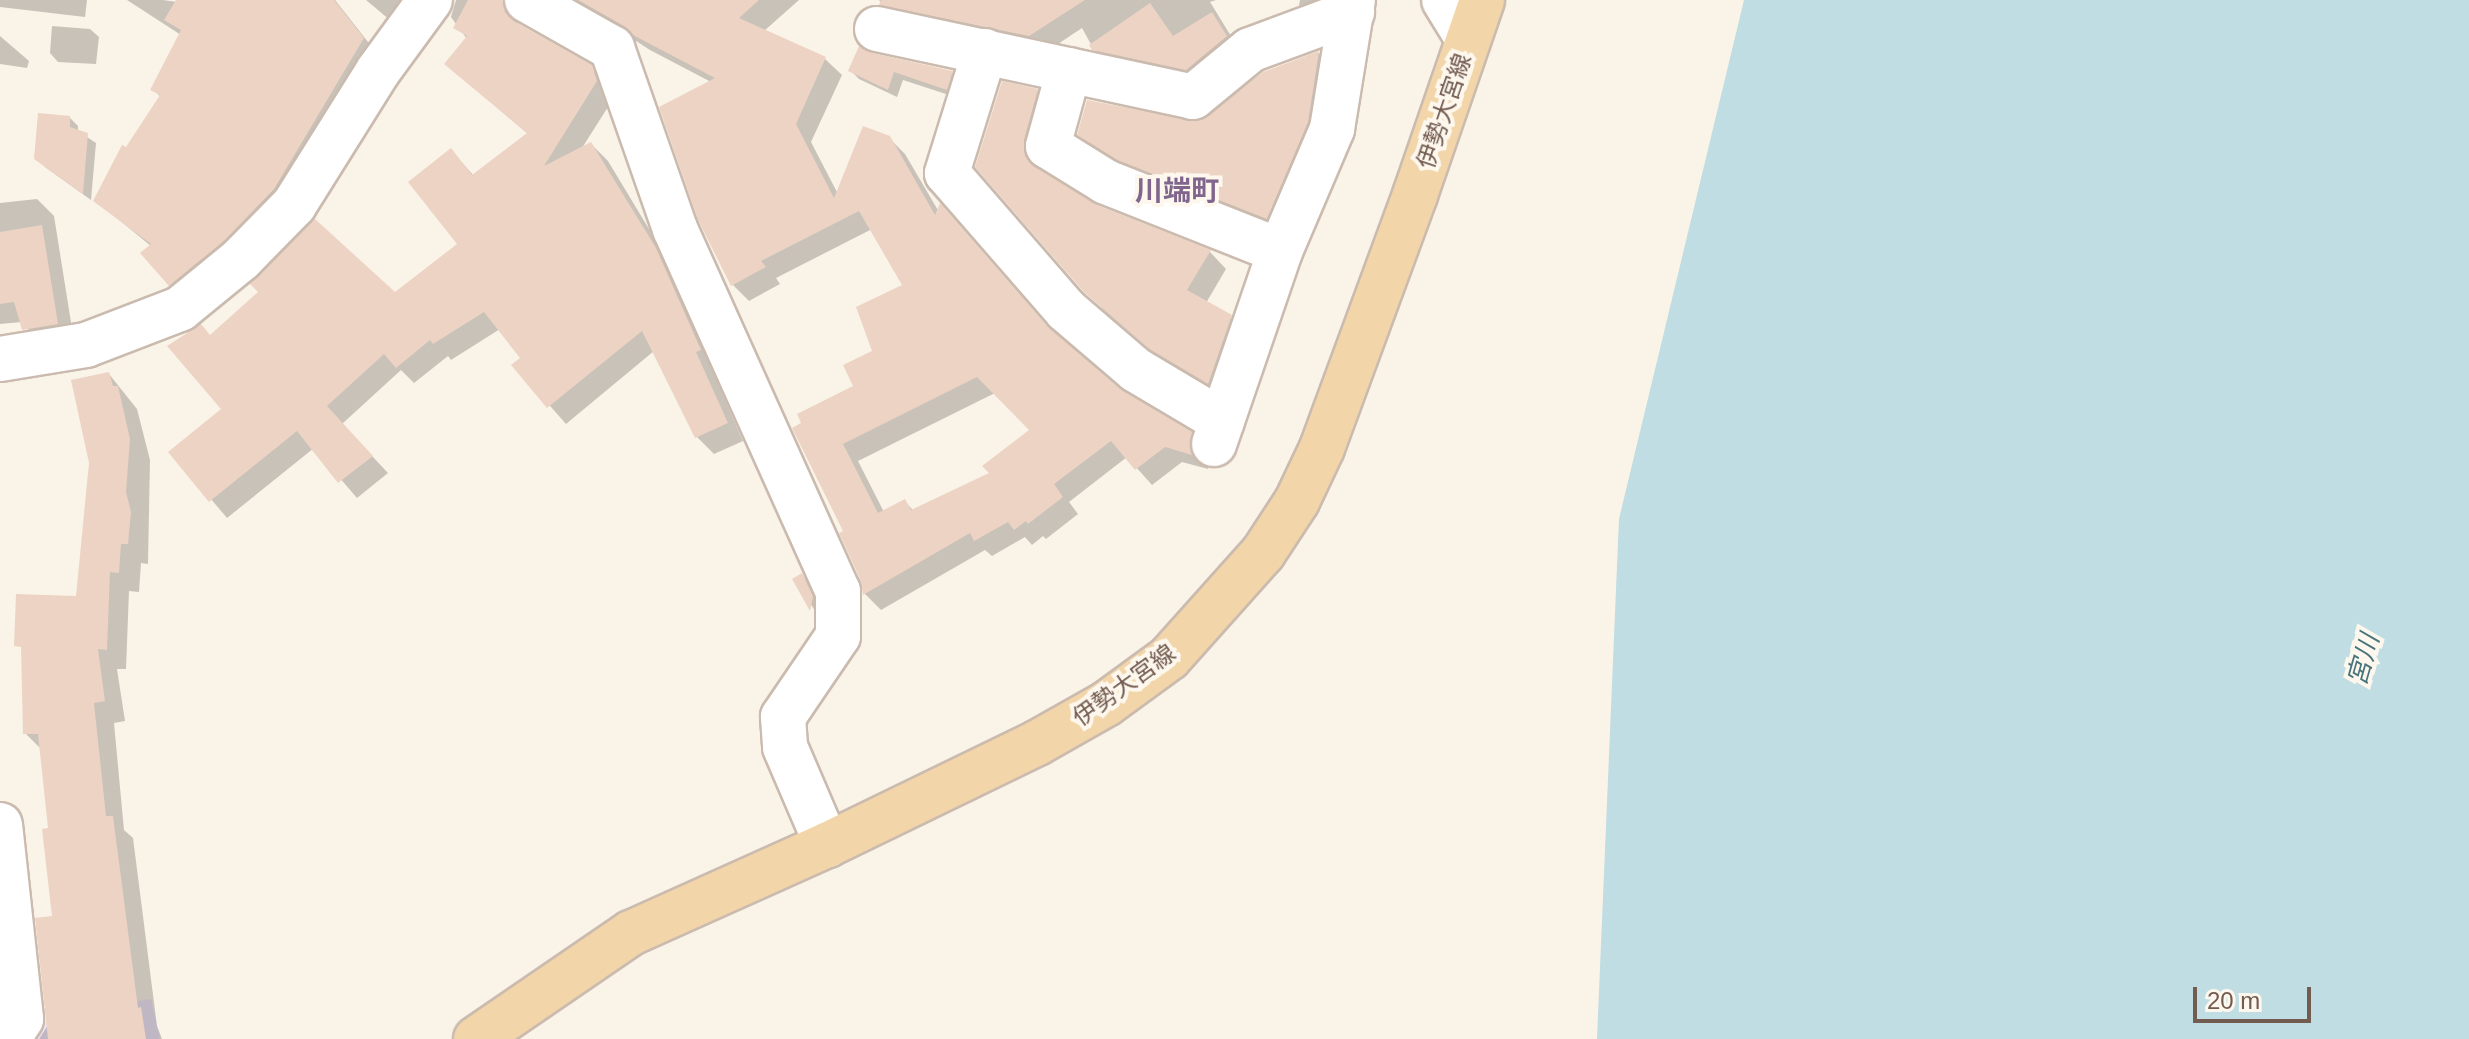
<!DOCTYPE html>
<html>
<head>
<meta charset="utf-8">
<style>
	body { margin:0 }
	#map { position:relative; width:2469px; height:1039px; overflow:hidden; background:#faf3e8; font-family:Arial,"Noto Sans JP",sans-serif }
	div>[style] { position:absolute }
	.education>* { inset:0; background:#f0e5f7 }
	.water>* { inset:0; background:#bfdde2 }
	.shadow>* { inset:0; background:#0003 }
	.building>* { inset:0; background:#edd3c3 }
	.roads { filter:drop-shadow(2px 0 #cbbbaf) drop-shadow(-2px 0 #cbbbaf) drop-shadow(0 2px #cbbbaf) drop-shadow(0 -2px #cbbbaf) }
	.minor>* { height:44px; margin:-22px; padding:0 22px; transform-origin:22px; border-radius:22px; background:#fff }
	.tertiary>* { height:44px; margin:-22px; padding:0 22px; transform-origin:22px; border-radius:22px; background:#fff }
	.primary>* { height:44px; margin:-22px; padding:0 22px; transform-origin:22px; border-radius:22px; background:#f2d5a8 }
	span { translate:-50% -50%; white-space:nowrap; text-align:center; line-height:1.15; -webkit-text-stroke:8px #fdf7ee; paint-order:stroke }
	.street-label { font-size:24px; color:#725b4f }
	.water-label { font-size:26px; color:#47747c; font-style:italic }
	.quarter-label { font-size:28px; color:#80668d; font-weight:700 }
	.scale { position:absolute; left:2193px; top:987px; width:118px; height:36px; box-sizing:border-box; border:4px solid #725b4f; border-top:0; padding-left:10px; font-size:24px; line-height:28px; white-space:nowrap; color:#725b4f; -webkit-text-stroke:6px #fdf7ee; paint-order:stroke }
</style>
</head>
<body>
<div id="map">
	<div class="education">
		<i style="clip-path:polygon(151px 999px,160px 1039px,27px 1039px,40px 1017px)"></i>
	</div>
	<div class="water">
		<i style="clip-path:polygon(1744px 0,2469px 0,2469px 1039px,1597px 1039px,1619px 519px)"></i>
	</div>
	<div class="shadow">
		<i style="clip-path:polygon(0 0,87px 0,85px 17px,0 7px)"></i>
		<i style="clip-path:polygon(127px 0,163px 0,212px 7px,213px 0,335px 0,379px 56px,291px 206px,187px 301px,170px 284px,151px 246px,96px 201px,161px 97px,153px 90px,181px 35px)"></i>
		<i style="clip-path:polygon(366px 0,431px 0,403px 31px)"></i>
		<i style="clip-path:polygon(456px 0,490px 0,502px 7px,523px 29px,590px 67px,608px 84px,613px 99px,582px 148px,591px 144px,608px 161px,672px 267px,717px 367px,712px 370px,743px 441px,714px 454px,697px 437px,654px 351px,566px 424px,514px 365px,522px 359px,500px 329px,451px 360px,448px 356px,414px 383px,401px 370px,342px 424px,388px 473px,357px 498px,314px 448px,227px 518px,171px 452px,224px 410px,211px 337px,394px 294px,460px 244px,451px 150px,474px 176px,528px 134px,446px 64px,467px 39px,451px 17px)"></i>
		<i style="clip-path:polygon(evenodd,573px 0,799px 0,764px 31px,825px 59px,842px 75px,811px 142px,838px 194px,888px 137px,905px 154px,939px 212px,1055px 336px,1119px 391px,1190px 434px,1207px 450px,1208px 469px,1182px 462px,1152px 485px,1127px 457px,1069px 502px,1078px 514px,1046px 539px,1043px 536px,1032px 545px,1025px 537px,992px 556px,985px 550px,881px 610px,865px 594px,846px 532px,795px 429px,856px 387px,905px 286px,872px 229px,776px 278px,780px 284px,749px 301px,733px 285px,711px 82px,650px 50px,573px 0,995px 393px,1032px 430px,992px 474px,914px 511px,905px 502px,884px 512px,858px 461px,995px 393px)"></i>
		<i style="clip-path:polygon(879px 0,1216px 0,1210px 2px,1242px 54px,1203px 85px,1110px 65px,1093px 48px,1082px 28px,1046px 52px,897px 20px)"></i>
		<i style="clip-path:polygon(1300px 0,1318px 0,1320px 8px,1307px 13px,1299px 5px)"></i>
		<i style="clip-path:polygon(52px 26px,90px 29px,99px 37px,96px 64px,58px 62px,50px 53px)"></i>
		<i style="clip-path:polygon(0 36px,29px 61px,27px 68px,0 64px)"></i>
		<i style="clip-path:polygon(1319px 53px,1335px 69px,1283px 234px,1136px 175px,1096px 150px,1079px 134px,1199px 124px,1264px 74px)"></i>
		<i style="clip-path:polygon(871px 55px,952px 73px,960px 81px,955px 97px,903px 80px,897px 97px,859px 79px,850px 70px)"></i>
		<i style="clip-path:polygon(1037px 91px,1054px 108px,1040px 158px,1041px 174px,1096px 207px,1210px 252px,1226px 269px,1206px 303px,1230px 317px,1247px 334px,1225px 399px,1170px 366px,1103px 309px,977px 167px)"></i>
		<i style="clip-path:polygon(70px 118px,78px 126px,78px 131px,96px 143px,91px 200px,45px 167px)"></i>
		<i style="clip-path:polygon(37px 199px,54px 216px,74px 341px,41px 346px,22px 322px,0 324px,0 203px)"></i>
		<i style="clip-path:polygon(109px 374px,137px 409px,150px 460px,148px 564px,141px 563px,139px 592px,129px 591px,126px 669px,117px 669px,125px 721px,114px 723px,124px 830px,133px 838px,157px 1026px,162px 1039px,39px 1039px,48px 1025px,54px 918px,50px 830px,42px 750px,25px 733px,78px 598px)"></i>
		<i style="clip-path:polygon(802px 575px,810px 584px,821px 606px,820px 618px,794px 580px)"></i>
	</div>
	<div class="building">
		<i style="clip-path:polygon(176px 0,334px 0,364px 38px,274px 189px,224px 241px,169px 286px,140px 253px,151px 244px,93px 201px,122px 145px,126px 147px,160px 95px,150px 90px,181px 30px,164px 20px)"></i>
		<i style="clip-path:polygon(468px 0,502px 0,505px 12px,515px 22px,592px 65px,597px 81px,544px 166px,591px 142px,656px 248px,701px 350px,696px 352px,728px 423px,695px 438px,642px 331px,547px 408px,511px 365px,520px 358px,484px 312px,433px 344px,430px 340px,396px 368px,384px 354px,327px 406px,373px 456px,338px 483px,297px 431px,209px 502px,168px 452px,221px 409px,167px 346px,201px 324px,210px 335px,258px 292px,250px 284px,315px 219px,395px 292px,457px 244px,408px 182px,451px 148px,472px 175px,527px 133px,444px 64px,467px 36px,453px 28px)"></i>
		<i style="clip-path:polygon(evenodd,578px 0,759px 0,739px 18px,826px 57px,796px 124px,834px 198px,863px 126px,890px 136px,935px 215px,940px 203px,1047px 326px,1120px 389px,1192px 432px,1192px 455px,1165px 447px,1135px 470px,1111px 441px,1054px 484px,1063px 497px,1028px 524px,1026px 521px,1014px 530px,1008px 522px,974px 541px,970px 533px,863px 595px,861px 581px,839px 533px,843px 531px,792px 428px,801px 423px,797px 414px,853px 386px,843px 365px,872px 351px,856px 307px,902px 285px,859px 211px,761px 261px,766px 267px,731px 286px,698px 220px,659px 107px,715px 78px,631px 34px,624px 26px,578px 0,977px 377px,1029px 430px,982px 466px,989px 473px,911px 510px,905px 499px,878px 513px,843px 444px,977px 377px)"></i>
		<i style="clip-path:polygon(881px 0,1085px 0,1029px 36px,879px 5px)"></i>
		<i style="clip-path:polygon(1150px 3px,1173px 36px,1212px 12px,1227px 36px,1186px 70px,1092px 50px,1089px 45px)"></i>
		<i style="clip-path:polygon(859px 46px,872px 53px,953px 71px,947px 90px,894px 72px,888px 90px,848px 71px)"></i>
		<i style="clip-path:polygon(1319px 51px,1308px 122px,1267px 219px,1117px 160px,1077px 135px,1087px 100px,1198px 121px,1263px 72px)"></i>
		<i style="clip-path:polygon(1002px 81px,1038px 89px,1024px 140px,1025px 156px,1035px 167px,1097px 205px,1211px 250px,1187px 290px,1232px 315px,1208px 384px,1151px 350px,1084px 292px,975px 167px)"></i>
		<i style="clip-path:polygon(38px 113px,70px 116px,70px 127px,88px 133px,83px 194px,34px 159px)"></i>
		<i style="clip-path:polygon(42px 225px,58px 324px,22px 330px,14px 302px,0 304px,0 232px)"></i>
		<i style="clip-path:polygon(109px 372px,113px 386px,118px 386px,130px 439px,126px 492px,131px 512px,128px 544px,121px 544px,119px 573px,110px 572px,107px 650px,98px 649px,105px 701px,94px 703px,106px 816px,113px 816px,138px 1008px,141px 1007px,146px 1039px,48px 1039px,35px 918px,52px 916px,42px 829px,48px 828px,38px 734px,23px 734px,21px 647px,14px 646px,16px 594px,76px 596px,89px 463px,71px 380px)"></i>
		<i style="clip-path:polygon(802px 573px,813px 596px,810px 611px,792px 579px)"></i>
	</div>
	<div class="roads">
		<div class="minor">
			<i style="left:527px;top:0;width:98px;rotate:29.5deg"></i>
			<i style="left:612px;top:48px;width:192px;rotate:70.8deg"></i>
			<i style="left:675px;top:229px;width:397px;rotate:65.8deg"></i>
			<i style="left:838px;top:591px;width:45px;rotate:90deg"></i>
			<i style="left:838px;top:636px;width:98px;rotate:124.2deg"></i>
			<i style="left:783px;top:717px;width:30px;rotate:86deg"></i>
			<i style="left:785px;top:747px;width:107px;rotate:66.8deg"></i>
			<i style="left:1444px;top:0;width:46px;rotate:58.4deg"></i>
			<i style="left:877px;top:29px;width:323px;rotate:12.1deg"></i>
			<i style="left:1193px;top:97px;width:74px;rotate:-39.5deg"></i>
			<i style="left:1250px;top:50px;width:109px;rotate:-20.4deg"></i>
			<i style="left:985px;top:51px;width:128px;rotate:107.3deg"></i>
			<i style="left:947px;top:173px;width:181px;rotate:49deg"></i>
			<i style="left:1066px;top:310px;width:92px;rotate:40.6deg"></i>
			<i style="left:1136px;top:370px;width:100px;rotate:30.7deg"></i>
			<i style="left:1069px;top:70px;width:79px;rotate:105.4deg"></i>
			<i style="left:1048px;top:146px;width:68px;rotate:31.8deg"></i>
			<i style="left:1106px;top:182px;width:187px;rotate:21.6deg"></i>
			<i style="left:1214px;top:444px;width:204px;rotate:-71.1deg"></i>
			<i style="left:1280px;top:251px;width:133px;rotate:-66.9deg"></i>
			<i style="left:1332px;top:129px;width:131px;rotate:-80.8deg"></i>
			<i style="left:0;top:825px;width:195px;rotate:83.8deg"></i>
			<i style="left:21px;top:1019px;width:24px;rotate:123deg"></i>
		</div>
		<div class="tertiary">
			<i style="left:0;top:359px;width:87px;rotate:-9.2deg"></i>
			<i style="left:86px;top:345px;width:101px;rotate:-21deg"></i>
			<i style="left:180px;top:309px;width:79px;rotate:-39.3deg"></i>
			<i style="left:241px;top:259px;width:76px;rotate:-45.5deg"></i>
			<i style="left:294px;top:205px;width:158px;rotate:-57.9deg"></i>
			<i style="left:378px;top:71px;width:88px;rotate:-53.8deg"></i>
		</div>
		<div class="primary">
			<i style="left:476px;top:1039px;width:188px;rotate:-34.4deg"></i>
			<i style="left:631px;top:933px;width:215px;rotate:-24.2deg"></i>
			<i style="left:827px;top:845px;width:233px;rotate:-25.9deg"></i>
			<i style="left:1037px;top:743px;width:79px;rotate:-29.5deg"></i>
			<i style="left:1106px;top:704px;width:78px;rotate:-36.1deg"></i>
			<i style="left:1169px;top:658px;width:141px;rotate:-48.2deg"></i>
			<i style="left:1263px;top:553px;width:62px;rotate:-56.8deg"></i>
			<i style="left:1297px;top:501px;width:59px;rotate:-64.7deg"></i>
			<i style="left:1322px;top:448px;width:270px;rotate:-69.8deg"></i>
			<i style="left:1415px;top:195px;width:206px;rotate:-71deg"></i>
		</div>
	</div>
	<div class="street-label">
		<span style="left:1444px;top:111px;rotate:-71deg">伊勢大宮線</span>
		<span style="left:1124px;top:685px;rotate:-36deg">伊勢大宮線</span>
	</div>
	<div class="water-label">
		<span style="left:2364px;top:660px;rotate:-74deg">宮川</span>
	</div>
	<div class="quarter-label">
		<span style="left:1177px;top:191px">川端町</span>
	</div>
	<div class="scale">20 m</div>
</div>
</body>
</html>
